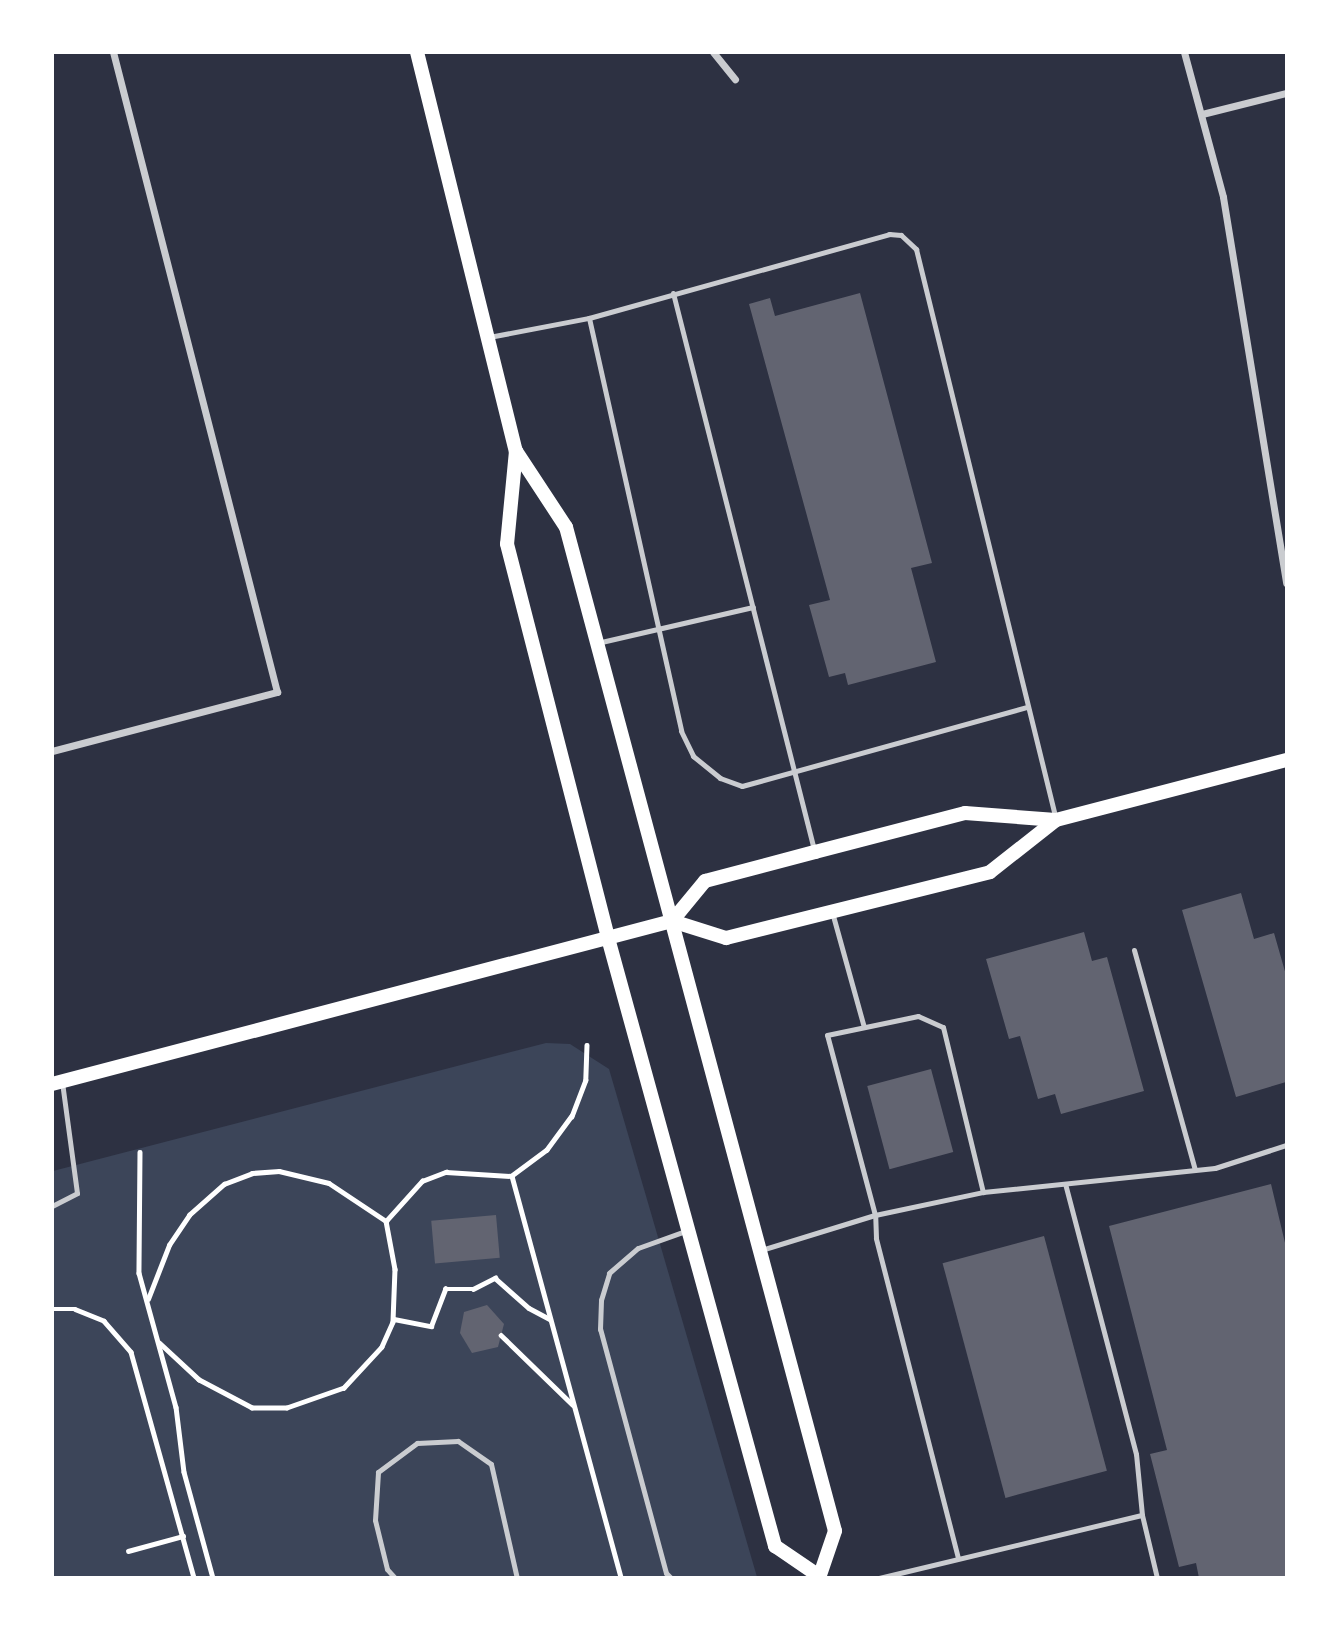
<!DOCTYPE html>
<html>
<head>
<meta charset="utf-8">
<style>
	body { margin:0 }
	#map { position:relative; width:1339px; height:1630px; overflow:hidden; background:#2d3142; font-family:"DM Sans",sans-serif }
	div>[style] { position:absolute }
	.green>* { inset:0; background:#3c4559 }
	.building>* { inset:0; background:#626471; transform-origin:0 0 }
	.path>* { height:4.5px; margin:-2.25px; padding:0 2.25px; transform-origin:2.25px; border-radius:2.25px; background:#fff }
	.service>* { height:5px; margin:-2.5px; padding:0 2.5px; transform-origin:2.5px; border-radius:2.5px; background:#caccd0 }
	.minor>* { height:7px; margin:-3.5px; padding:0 3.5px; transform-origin:3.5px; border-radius:3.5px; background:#caccd0 }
	.secondary>* { height:14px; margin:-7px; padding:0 7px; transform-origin:7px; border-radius:7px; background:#fff }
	span { translate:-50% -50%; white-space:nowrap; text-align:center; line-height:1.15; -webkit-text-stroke:5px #fff; paint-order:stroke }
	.frame { position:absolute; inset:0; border:54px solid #fff; pointer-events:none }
</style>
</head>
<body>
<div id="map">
	<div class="green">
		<i style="clip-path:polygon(546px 1043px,570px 1044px,609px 1069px,757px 1577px,53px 1578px,53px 1171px)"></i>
	</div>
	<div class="building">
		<i style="clip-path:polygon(860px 293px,932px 563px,911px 568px,936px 662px,848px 685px,845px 673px,829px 677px,809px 605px,830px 600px,749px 304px,770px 298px,775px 316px)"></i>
		<i style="clip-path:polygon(1241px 893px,1254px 939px,1274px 933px,1286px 975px,1286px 1082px,1236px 1097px,1182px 910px)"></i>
		<i style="clip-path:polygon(1084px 932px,1092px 961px,1107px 957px,1144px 1091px,1061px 1114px,1055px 1094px,1038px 1099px,1020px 1036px,1009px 1039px,986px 959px)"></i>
		<i style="left:931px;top:1069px;width:86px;height:66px;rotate:75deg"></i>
		<i style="clip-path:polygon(1271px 1184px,1286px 1247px,1286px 1578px,1199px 1578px,1196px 1563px,1179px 1567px,1150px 1454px,1167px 1450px,1109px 1226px)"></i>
		<i style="left:496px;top:1215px;width:43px;height:65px;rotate:85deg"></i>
		<i style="left:1044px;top:1236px;width:243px;height:105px;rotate:75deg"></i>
		<i style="clip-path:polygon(487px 1305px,504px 1324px,498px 1347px,472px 1353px,460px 1333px,464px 1312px)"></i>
	</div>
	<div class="path">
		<i style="left:587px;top:1045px;width:35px;rotate:92deg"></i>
		<i style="left:586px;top:1080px;width:39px;rotate:111deg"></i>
		<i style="left:572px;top:1116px;width:42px;rotate:126.3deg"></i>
		<i style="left:547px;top:1150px;width:44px;rotate:143.4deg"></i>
		<i style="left:512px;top:1176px;width:417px;rotate:74.8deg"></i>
		<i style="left:140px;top:1152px;width:121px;rotate:90.5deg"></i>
		<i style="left:139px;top:1273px;width:139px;rotate:74.6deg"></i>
		<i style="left:176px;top:1407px;width:65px;rotate:83deg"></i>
		<i style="left:184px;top:1472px;width:110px;rotate:74.7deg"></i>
		<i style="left:386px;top:1221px;width:54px;rotate:-48deg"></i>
		<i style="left:422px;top:1181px;width:26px;rotate:-21deg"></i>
		<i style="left:446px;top:1172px;width:66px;rotate:3.5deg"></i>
		<i style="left:148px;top:1299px;width:58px;rotate:-68.7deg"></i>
		<i style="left:169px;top:1245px;width:36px;rotate:-56deg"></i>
		<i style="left:189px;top:1215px;width:47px;rotate:-41.5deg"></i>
		<i style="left:224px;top:1184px;width:30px;rotate:-21deg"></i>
		<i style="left:252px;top:1173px;width:27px;rotate:-4deg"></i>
		<i style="left:279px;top:1171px;width:51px;rotate:13.5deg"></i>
		<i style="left:329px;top:1183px;width:69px;rotate:33.7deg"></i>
		<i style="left:386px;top:1221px;width:49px;rotate:79.4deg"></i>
		<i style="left:395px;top:1269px;width:53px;rotate:92.2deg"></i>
		<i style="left:393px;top:1322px;width:27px;rotate:114deg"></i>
		<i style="left:382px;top:1347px;width:56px;rotate:132.8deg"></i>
		<i style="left:344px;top:1388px;width:60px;rotate:160.7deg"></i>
		<i style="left:287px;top:1408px;width:35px;rotate:180deg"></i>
		<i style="left:252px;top:1408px;width:60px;rotate:-152.2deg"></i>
		<i style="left:199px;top:1380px;width:54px;rotate:-137.2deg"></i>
		<i style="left:52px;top:1309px;width:23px"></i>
		<i style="left:75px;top:1309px;width:31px;rotate:22deg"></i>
		<i style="left:104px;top:1321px;width:41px;rotate:48.9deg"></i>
		<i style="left:131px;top:1352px;width:235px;rotate:74.4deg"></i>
		<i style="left:394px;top:1319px;width:38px;rotate:11deg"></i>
		<i style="left:431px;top:1326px;width:40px;rotate:-69deg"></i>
		<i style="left:445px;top:1289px;width:28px"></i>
		<i style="left:473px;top:1289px;width:25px;rotate:-27deg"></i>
		<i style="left:495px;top:1278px;width:45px;rotate:41.4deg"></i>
		<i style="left:529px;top:1308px;width:24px;rotate:28deg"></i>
		<i style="left:501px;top:1335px;width:100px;rotate:44.2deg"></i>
		<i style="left:128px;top:1551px;width:57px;rotate:-15.3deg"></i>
	</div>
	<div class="service">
		<i style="left:673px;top:293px;width:575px;rotate:75.79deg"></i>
		<i style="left:589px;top:318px;width:423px;rotate:77.4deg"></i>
		<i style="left:681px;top:731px;width:28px;rotate:64deg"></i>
		<i style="left:693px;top:756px;width:35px;rotate:39deg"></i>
		<i style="left:720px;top:778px;width:23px;rotate:20deg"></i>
		<i style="left:742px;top:786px;width:296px;rotate:-15.5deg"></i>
		<i style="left:489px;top:337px;width:102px;rotate:-10.8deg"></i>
		<i style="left:589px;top:318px;width:312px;rotate:-15.6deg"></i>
		<i style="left:889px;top:234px;width:12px;rotate:5deg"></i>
		<i style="left:901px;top:235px;width:21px;rotate:43deg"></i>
		<i style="left:916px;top:249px;width:588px;rotate:76.22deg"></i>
		<i style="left:597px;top:643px;width:160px;rotate:-13deg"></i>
		<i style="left:832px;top:912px;width:119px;rotate:74.5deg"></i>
		<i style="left:1134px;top:950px;width:228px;rotate:74.5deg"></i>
		<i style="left:52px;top:1206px;width:28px;rotate:-27deg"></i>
		<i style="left:77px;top:1193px;width:112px;rotate:-97.7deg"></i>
		<i style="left:761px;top:1250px;width:119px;rotate:-17.1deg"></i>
		<i style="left:875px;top:1215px;width:186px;rotate:-104.9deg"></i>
		<i style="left:827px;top:1035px;width:93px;rotate:-11.8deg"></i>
		<i style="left:918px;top:1016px;width:27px;rotate:24deg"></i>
		<i style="left:943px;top:1027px;width:170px;rotate:76.4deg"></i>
		<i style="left:1142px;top:1515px;width:65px;rotate:76.6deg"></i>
		<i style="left:958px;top:1558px;width:330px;rotate:-104.4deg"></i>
		<i style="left:876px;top:1238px;width:23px;rotate:-92deg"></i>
		<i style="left:875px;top:1215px;width:110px;rotate:-12deg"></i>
		<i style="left:983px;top:1192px;width:233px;rotate:-5.9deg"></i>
		<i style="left:1215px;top:1168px;width:75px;rotate:-17.9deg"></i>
		<i style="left:395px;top:1578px;width:12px;rotate:-132deg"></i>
		<i style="left:387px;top:1569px;width:50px;rotate:-103.8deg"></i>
		<i style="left:375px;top:1520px;width:48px;rotate:-86.4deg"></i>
		<i style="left:378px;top:1472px;width:49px;rotate:-36.6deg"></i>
		<i style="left:417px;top:1443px;width:41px;rotate:-2.8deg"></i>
		<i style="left:458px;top:1441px;width:40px;rotate:34.9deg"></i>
		<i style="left:491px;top:1464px;width:117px;rotate:77.2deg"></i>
		<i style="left:671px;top:1578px;width:7px;rotate:-135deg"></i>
		<i style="left:666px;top:1573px;width:253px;rotate:-105.1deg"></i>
		<i style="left:600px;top:1329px;width:29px;rotate:-88deg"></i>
		<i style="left:601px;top:1300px;width:28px;rotate:-73deg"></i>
		<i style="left:609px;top:1273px;width:38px;rotate:-41deg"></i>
		<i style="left:638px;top:1248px;width:53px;rotate:-19.8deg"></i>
		<i style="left:879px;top:1578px;width:270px;rotate:-13.5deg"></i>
		<i style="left:1142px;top:1515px;width:61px;rotate:-95.6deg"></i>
		<i style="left:1136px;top:1454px;width:279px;rotate:-104.7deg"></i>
	</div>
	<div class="minor">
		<i style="left:713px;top:52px;width:35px;rotate:51deg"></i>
		<i style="left:1184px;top:52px;width:150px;rotate:74.9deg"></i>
		<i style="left:1223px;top:197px;width:391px;rotate:80.7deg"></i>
		<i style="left:1202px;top:114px;width:87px;rotate:-14deg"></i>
		<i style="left:52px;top:751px;width:233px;rotate:-14.7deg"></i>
		<i style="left:277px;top:692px;width:661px;rotate:-104.37deg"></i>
	</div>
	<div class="secondary">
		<i style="left:417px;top:52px;width:411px;rotate:76.1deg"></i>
		<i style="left:516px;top:451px;width:91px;rotate:56.7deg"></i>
		<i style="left:566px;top:527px;width:1039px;rotate:75deg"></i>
		<i style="left:835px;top:1531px;width:50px;rotate:108.8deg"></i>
		<i style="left:516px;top:451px;width:93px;rotate:95.5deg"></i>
		<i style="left:507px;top:544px;width:407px;rotate:75.6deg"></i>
		<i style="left:608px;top:938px;width:631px;rotate:74.64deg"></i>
		<i style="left:775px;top:1546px;width:53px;rotate:34.3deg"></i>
		<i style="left:672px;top:921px;width:52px;rotate:-50.5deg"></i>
		<i style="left:705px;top:881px;width:114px;rotate:-14.8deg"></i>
		<i style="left:815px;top:852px;width:155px;rotate:-14.6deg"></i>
		<i style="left:965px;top:813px;width:91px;rotate:4.4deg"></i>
		<i style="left:1056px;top:820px;width:238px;rotate:-14.6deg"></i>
		<i style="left:52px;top:1084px;width:641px;rotate:-14.73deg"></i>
		<i style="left:672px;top:921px;width:57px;rotate:17.5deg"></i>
		<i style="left:726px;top:938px;width:272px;rotate:-14deg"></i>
		<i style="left:990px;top:872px;width:84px;rotate:-38.2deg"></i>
	</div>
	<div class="frame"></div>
</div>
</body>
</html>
